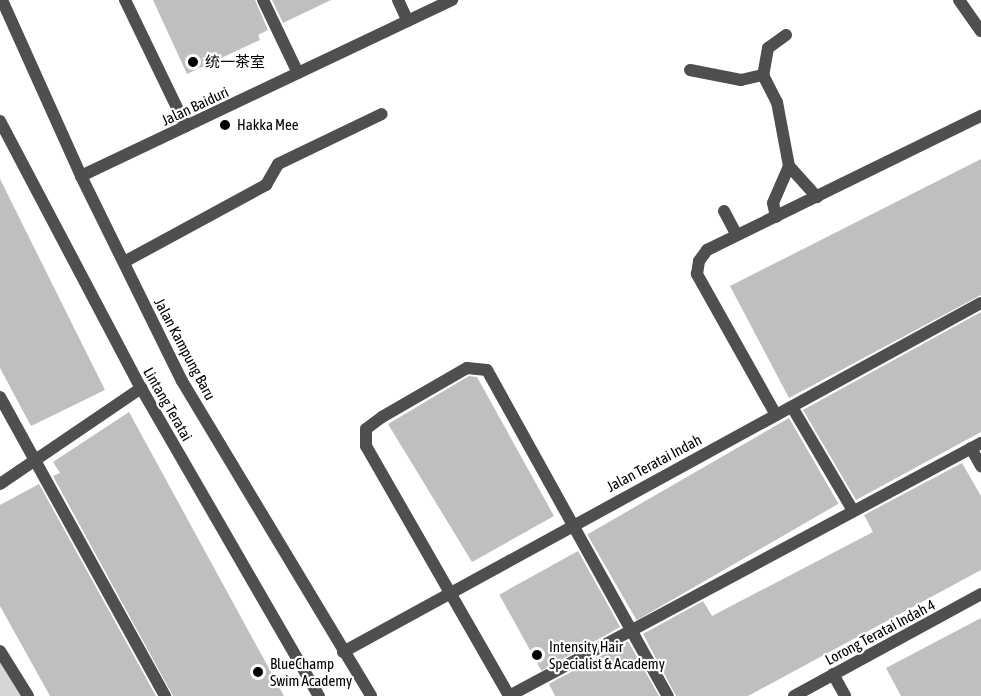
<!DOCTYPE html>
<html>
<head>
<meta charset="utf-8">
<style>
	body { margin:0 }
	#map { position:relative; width:981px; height:696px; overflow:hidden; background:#fff; font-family:"Asap Condensed","Noto Sans SC",sans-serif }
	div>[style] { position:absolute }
	.green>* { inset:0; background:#d6d6d6 }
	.building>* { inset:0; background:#bfbfbf; transform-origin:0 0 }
	.service>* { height:12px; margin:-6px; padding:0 6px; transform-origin:6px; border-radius:6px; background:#4f4f4f }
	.minor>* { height:12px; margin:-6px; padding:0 6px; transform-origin:6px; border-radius:6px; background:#4f4f4f }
	.tertiary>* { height:12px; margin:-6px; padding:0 6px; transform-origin:6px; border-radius:6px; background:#4f4f4f }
	.dots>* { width:16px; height:16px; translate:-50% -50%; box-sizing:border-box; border:3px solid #fff; border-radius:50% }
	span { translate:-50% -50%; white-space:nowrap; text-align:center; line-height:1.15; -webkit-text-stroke:4.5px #fff; paint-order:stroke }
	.poi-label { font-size:15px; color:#000 }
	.left { translate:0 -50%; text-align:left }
	.street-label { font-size:15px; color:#000 }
</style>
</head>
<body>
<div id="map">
	<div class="green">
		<i style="clip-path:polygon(0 659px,22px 696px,0 696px)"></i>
	</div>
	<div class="building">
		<i style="clip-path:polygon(153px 0,255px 0,268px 30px,258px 35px,260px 40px,187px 74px)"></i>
		<i style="clip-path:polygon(272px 0,331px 0,283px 23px)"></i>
		<i style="clip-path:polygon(981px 159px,981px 295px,789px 398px,730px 286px)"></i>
		<i style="clip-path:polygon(0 179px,105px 390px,31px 426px,0 368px)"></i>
		<i style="clip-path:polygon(981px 312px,981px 432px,856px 500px,803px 410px)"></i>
		<i style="clip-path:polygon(469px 376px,477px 377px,554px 516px,472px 562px,388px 424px)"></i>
		<i style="clip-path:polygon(129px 412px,284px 696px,173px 696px,53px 476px,60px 473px,53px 462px)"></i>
		<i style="left:789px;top:418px;width:99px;height:233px;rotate:60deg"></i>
		<i style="clip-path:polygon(962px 463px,981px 496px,981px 570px,748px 696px,676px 696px,643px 634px,703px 601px,712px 616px,873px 532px,864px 515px)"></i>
		<i style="clip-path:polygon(39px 484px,156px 696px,50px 696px,0 606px,0 505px)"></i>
		<i style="left:578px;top:551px;width:87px;height:90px;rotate:61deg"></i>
		<i style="clip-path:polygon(981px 618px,981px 696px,901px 696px,886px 668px)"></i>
		<i style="clip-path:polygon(628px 641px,659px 696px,555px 696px,549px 684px)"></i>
	</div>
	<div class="service">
		<i style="left:263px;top:0;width:81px;rotate:64.4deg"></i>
		<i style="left:959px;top:0;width:38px;rotate:55deg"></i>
		<i style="left:724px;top:211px;width:27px;rotate:62deg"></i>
		<i style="left:124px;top:262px;width:162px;rotate:-28.5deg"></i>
		<i style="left:266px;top:185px;width:24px;rotate:-60deg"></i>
		<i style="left:278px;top:164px;width:115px;rotate:-25.7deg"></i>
		<i style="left:0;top:397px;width:342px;rotate:61.1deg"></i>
		<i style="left:792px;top:407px;width:118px;rotate:59.5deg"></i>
		<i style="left:366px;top:446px;width:17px;rotate:-90deg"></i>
		<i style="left:366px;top:429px;width:20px;rotate:-37deg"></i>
		<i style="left:382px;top:417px;width:98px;rotate:-30deg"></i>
		<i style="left:467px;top:368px;width:20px;rotate:6deg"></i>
		<i style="left:487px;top:370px;width:373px;rotate:61deg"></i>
		<i style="left:971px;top:448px;width:21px;rotate:61deg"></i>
		<i style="left:0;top:484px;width:171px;rotate:-34.2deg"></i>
		<i style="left:509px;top:696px;width:536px;rotate:-28.19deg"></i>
	</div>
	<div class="minor">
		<i style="left:125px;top:0;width:140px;rotate:64.2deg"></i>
		<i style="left:398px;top:0;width:23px;rotate:65deg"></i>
		<i style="left:786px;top:35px;width:22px;rotate:144deg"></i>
		<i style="left:768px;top:48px;width:27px;rotate:100deg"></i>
		<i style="left:763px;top:75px;width:30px;rotate:63deg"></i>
		<i style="left:777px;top:102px;width:65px;rotate:79.4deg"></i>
		<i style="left:789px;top:166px;width:42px;rotate:47.9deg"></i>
		<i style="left:690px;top:70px;width:52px;rotate:11.1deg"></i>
		<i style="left:741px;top:80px;width:23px;rotate:-13deg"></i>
		<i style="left:0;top:121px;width:302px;rotate:62.2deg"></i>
		<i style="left:141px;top:388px;width:356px;rotate:60deg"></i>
		<i style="left:81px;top:176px;width:411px;rotate:-25.4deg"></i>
		<i style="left:776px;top:217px;width:14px;rotate:-102deg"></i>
		<i style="left:773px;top:203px;width:40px;rotate:-66.6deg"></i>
		<i style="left:776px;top:415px;width:162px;rotate:-119.3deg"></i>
		<i style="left:697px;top:274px;width:13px;rotate:-81deg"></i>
		<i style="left:699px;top:261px;width:14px;rotate:-54deg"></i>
		<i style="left:707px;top:250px;width:305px;rotate:-26.1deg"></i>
		<i style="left:366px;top:446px;width:288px;rotate:60.2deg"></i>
		<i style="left:0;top:651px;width:53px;rotate:58.1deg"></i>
		<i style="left:343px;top:652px;width:727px;rotate:-28.68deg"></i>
		<i style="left:833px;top:674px;width:25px;rotate:61deg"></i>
		<i style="left:794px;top:696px;width:213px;rotate:-28.6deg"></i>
	</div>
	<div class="tertiary">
		<i style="left:2px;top:0;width:193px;rotate:65.8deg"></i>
		<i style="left:81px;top:176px;width:229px;rotate:63.8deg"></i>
		<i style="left:182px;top:381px;width:367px;rotate:59deg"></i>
	</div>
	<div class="dots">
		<i style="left:193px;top:62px;background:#000"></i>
		<i style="left:225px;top:125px;background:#000"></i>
		<i style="left:537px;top:655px;background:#000"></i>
		<i style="left:258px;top:672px;background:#000"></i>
	</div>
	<div class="poi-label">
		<span class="left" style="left:205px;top:62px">统一茶室</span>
		<span class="left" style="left:237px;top:125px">Hakka Mee</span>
		<span class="left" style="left:549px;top:655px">Intensity Hair<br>Specialist &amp; Academy</span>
		<span class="left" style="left:270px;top:672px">BlueChamp<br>Swim Academy</span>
	</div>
	<div class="street-label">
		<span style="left:195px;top:106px;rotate:-25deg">Jalan Baiduri</span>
		<span style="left:185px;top:349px;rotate:62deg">Jalan Kampung Baru</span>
		<span style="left:168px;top:404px;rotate:60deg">Lintang Teratai</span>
		<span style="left:654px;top:463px;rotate:-28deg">Jalan Teratai Indah</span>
		<span style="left:880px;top:632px;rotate:-28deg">Lorong Teratai Indah 4</span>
	</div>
</div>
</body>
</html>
